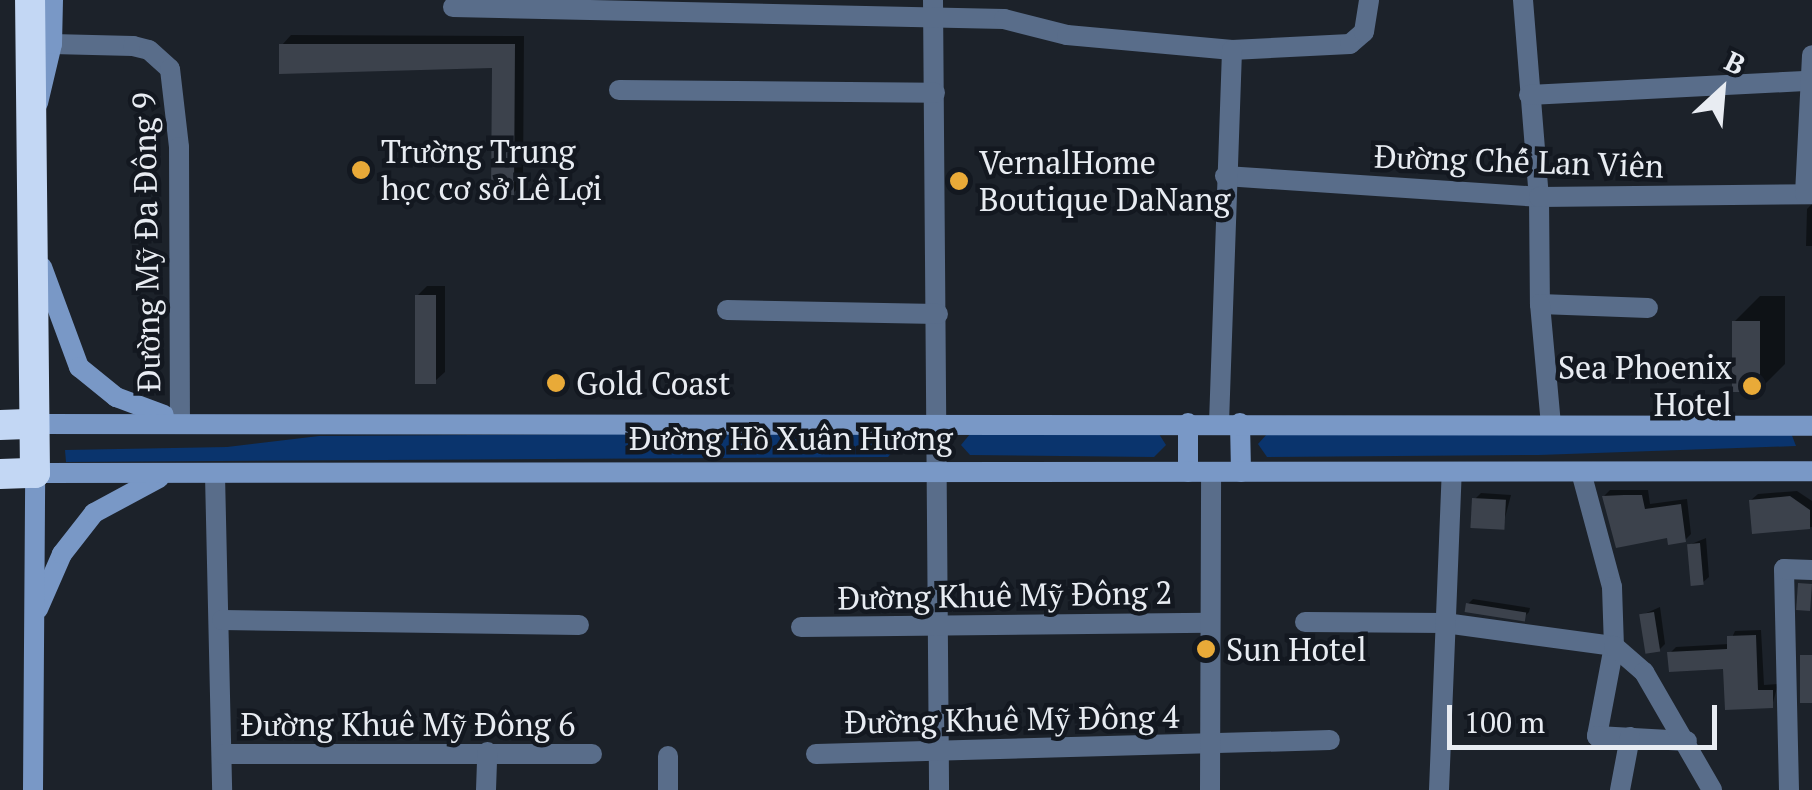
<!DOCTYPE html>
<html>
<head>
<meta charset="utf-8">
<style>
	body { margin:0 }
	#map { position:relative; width:1812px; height:790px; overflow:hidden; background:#1c222a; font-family:"PT Serif",serif }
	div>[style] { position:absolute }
	.green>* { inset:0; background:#0a346d }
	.shadow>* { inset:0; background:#0007 }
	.building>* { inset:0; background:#3c424c; transform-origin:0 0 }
	.street>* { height:20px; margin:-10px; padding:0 10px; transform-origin:10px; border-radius:10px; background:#596d8a }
	.secondary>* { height:20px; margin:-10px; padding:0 10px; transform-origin:10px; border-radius:10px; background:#7998c6 }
	.highway>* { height:30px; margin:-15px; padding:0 15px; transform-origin:15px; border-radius:15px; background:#c3d7f4 }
	.dots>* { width:28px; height:28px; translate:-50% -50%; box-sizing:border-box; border:5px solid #131820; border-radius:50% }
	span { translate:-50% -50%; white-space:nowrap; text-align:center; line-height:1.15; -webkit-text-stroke:9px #131820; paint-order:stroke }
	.poi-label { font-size:32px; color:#e8ecf2 }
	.left { translate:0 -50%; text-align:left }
	.right { translate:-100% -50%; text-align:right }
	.street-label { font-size:32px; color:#e8ecf2 }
	.north { position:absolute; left:1672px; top:40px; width:100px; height:100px; -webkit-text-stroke:8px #131820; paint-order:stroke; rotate:26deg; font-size:28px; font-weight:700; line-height:40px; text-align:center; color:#e8ecf2 }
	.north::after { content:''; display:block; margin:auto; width:35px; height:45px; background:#e8ecf2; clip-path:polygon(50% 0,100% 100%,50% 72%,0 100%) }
	.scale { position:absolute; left:1447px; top:705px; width:270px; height:45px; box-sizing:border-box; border:5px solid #e8ecf2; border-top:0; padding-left:12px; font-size:30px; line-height:35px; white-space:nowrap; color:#e8ecf2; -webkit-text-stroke:8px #131820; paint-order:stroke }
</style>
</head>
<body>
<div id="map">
	<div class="green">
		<i style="clip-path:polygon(886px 432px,900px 443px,888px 457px,66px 462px,65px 450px,227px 447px,319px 436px)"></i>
		<i style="clip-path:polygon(1791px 433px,1796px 446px,1539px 455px,1267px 457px,1258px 444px,1267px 434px)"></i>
		<i style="clip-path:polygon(970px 434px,1159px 434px,1166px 445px,1154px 457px,970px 455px,961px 445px)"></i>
	</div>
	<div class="shadow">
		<i style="clip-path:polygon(291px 35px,524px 36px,523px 183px,513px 193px,495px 65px,282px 45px)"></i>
		<i style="clip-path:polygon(1812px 204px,1812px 246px,1806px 246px,1807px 209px)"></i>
		<i style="clip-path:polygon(427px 286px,445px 286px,445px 372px,435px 381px,417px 296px)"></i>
		<i style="clip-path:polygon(1760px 296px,1785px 296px,1785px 364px,1759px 390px,1734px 322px)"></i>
		<i style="clip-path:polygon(1610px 490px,1648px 490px,1650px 504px,1687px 499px,1691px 534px,1685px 540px,1669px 535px,1604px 496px)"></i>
		<i style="clip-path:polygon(1797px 491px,1812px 501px,1812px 527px,1754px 531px,1751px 500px,1758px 494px)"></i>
		<i style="clip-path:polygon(1481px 493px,1511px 495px,1502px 529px,1475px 499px)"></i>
		<i style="clip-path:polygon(1706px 538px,1709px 577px,1702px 583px,1689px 545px)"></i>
		<i style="clip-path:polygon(1473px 599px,1530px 608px,1529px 612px,1524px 617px,1468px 604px)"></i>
		<i style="clip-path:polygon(1660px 607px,1665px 644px,1659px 650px,1642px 615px)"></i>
		<i style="clip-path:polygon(1761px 630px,1764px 685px,1778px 684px,1772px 706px,1725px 667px,1670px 653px,1676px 647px,1729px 644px,1735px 631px)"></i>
	</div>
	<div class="building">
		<i style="clip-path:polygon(279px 44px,515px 44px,514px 195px,491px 195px,492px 68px,279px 74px)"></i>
		<i style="left:415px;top:295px;width:21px;height:89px"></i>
		<i style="left:1732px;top:321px;width:28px;height:71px"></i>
		<i style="clip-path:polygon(1624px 495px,1642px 495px,1645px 509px,1681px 504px,1686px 542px,1668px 545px,1667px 538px,1616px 548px,1602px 496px)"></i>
		<i style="clip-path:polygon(1790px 496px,1810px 510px,1810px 529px,1752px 534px,1749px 500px)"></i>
		<i style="left:1472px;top:498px;width:34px;height:30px;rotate:3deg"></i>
		<i style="left:1700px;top:543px;width:42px;height:13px;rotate:85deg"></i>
		<i style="left:1798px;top:583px;width:14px;height:27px;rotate:4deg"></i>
		<i style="left:1466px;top:603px;width:61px;height:9px;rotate:9deg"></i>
		<i style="left:1654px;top:612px;width:40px;height:15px;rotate:81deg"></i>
		<i style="clip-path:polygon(1756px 635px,1758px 690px,1773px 690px,1773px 708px,1725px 710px,1723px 669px,1669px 672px,1667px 652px,1727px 649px,1727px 636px)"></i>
		<i style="left:1800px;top:655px;width:12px;height:48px"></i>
	</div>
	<div class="street">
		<i style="left:933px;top:0;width:790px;rotate:89.56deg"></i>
		<i style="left:1523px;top:0;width:198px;rotate:85.4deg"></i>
		<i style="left:1539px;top:197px;width:107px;rotate:89.5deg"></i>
		<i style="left:1540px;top:304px;width:108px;rotate:2.1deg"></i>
		<i style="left:453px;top:7px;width:551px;rotate:1.25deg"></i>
		<i style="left:1004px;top:19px;width:65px;rotate:14.3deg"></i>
		<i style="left:1067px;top:35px;width:166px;rotate:5.2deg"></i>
		<i style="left:1232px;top:50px;width:118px;rotate:-2.9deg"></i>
		<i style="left:1350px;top:44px;width:18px;rotate:-41deg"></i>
		<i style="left:1364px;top:32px;width:32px;rotate:-81deg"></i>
		<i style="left:52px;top:44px;width:81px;rotate:1.4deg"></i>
		<i style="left:133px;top:46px;width:16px;rotate:14deg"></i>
		<i style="left:149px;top:50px;width:28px;rotate:42deg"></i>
		<i style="left:170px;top:69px;width:79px;rotate:83.4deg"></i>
		<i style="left:179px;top:147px;width:273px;rotate:89.8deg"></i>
		<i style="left:619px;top:90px;width:316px;rotate:0.5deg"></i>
		<i style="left:1529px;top:95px;width:281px;rotate:-2.9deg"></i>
		<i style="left:1225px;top:176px;width:315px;rotate:3.8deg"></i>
		<i style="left:1539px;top:197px;width:273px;rotate:-0.6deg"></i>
		<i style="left:1805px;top:194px;width:139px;rotate:-87.1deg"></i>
		<i style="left:1540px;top:304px;width:121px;rotate:84.8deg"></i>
		<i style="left:727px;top:310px;width:211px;rotate:1.1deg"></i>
		<i style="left:1219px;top:423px;width:373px;rotate:-88deg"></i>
		<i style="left:1581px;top:472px;width:119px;rotate:74.9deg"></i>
		<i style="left:1612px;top:587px;width:59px;rotate:88.1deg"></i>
		<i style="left:1614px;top:646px;width:92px;rotate:100.7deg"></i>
		<i style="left:1597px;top:736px;width:90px;rotate:3.2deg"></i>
		<i style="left:215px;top:475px;width:315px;rotate:88.7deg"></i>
		<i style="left:222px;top:620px;width:357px;rotate:0.8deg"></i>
		<i style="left:1305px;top:622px;width:140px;rotate:0.4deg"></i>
		<i style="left:1445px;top:623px;width:171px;rotate:7.8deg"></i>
		<i style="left:1614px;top:646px;width:40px;rotate:41deg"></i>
		<i style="left:1644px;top:672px;width:136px;rotate:60deg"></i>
		<i style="left:801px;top:627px;width:408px;rotate:-0.6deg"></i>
		<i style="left:223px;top:754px;width:369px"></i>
		<i style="left:816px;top:754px;width:514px;rotate:-1.56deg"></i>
		<i style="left:668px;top:756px;width:34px;rotate:90deg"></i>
		<i style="left:486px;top:790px;width:38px;rotate:-88deg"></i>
		<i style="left:1210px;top:790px;width:318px;rotate:-89.8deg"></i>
		<i style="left:1439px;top:790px;width:318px;rotate:-87.7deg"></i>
		<i style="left:1620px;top:790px;width:54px;rotate:-79.3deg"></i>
		<i style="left:1789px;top:790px;width:221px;rotate:-91.3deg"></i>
		<i style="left:1784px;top:569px;width:28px;rotate:2deg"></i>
	</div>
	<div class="secondary">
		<i style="left:38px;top:103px;width:61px;rotate:-76.7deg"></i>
		<i style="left:52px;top:44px;width:44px;rotate:-88.7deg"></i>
		<i style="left:42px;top:267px;width:107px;rotate:69.7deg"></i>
		<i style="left:79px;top:367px;width:48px;rotate:39deg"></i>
		<i style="left:116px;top:397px;width:51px;rotate:20.6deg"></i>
		<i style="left:1240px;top:423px;width:49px;rotate:88.8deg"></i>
		<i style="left:33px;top:424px;width:1779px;rotate:0.06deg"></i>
		<i style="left:1188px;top:472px;width:49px;rotate:-90deg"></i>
		<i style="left:38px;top:609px;width:60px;rotate:-66.4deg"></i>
		<i style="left:62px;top:554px;width:52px;rotate:-52deg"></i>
		<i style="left:94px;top:513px;width:74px;rotate:-28.3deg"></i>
		<i style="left:33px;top:790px;width:317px;rotate:-89.6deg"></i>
		<i style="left:35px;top:473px;width:1777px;rotate:-0.06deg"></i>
	</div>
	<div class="highway">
		<i style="left:0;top:425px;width:33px;rotate:-2deg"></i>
		<i style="left:0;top:474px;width:35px;rotate:-2deg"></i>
		<i style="left:35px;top:473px;width:473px;rotate:-90.6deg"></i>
	</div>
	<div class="dots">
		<i style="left:361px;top:170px;background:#e9aa38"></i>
		<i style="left:959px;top:181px;background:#e9aa38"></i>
		<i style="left:556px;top:383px;background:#e9aa38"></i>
		<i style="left:1752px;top:386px;background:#e9aa38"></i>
		<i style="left:1206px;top:649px;background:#e9aa38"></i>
	</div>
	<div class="poi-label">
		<span class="left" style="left:381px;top:170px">Trường Trung<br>học cơ sở Lê Lợi</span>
		<span class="left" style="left:979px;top:181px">VernalHome<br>Boutique DaNang</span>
		<span class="right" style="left:1732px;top:386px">Sea Phoenix<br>Hotel</span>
		<span class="left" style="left:576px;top:383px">Gold Coast</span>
		<span class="left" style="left:1226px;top:649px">Sun Hotel</span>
	</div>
	<div class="street-label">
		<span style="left:1519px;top:161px;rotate:2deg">Đường Chế Lan Viên</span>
		<span style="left:146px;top:242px;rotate:-91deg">Đường Mỹ Đa Đông 9</span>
		<span style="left:791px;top:438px">Đường Hồ Xuân Hương</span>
		<span style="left:1005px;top:595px;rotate:-1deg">Đường Khuê Mỹ Đông 2</span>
		<span style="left:1012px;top:719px;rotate:-1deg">Đường Khuê Mỹ Đông 4</span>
		<span style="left:408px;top:724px">Đường Khuê Mỹ Đông 6</span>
	</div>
	<div class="north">B</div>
	<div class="scale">100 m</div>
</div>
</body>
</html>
